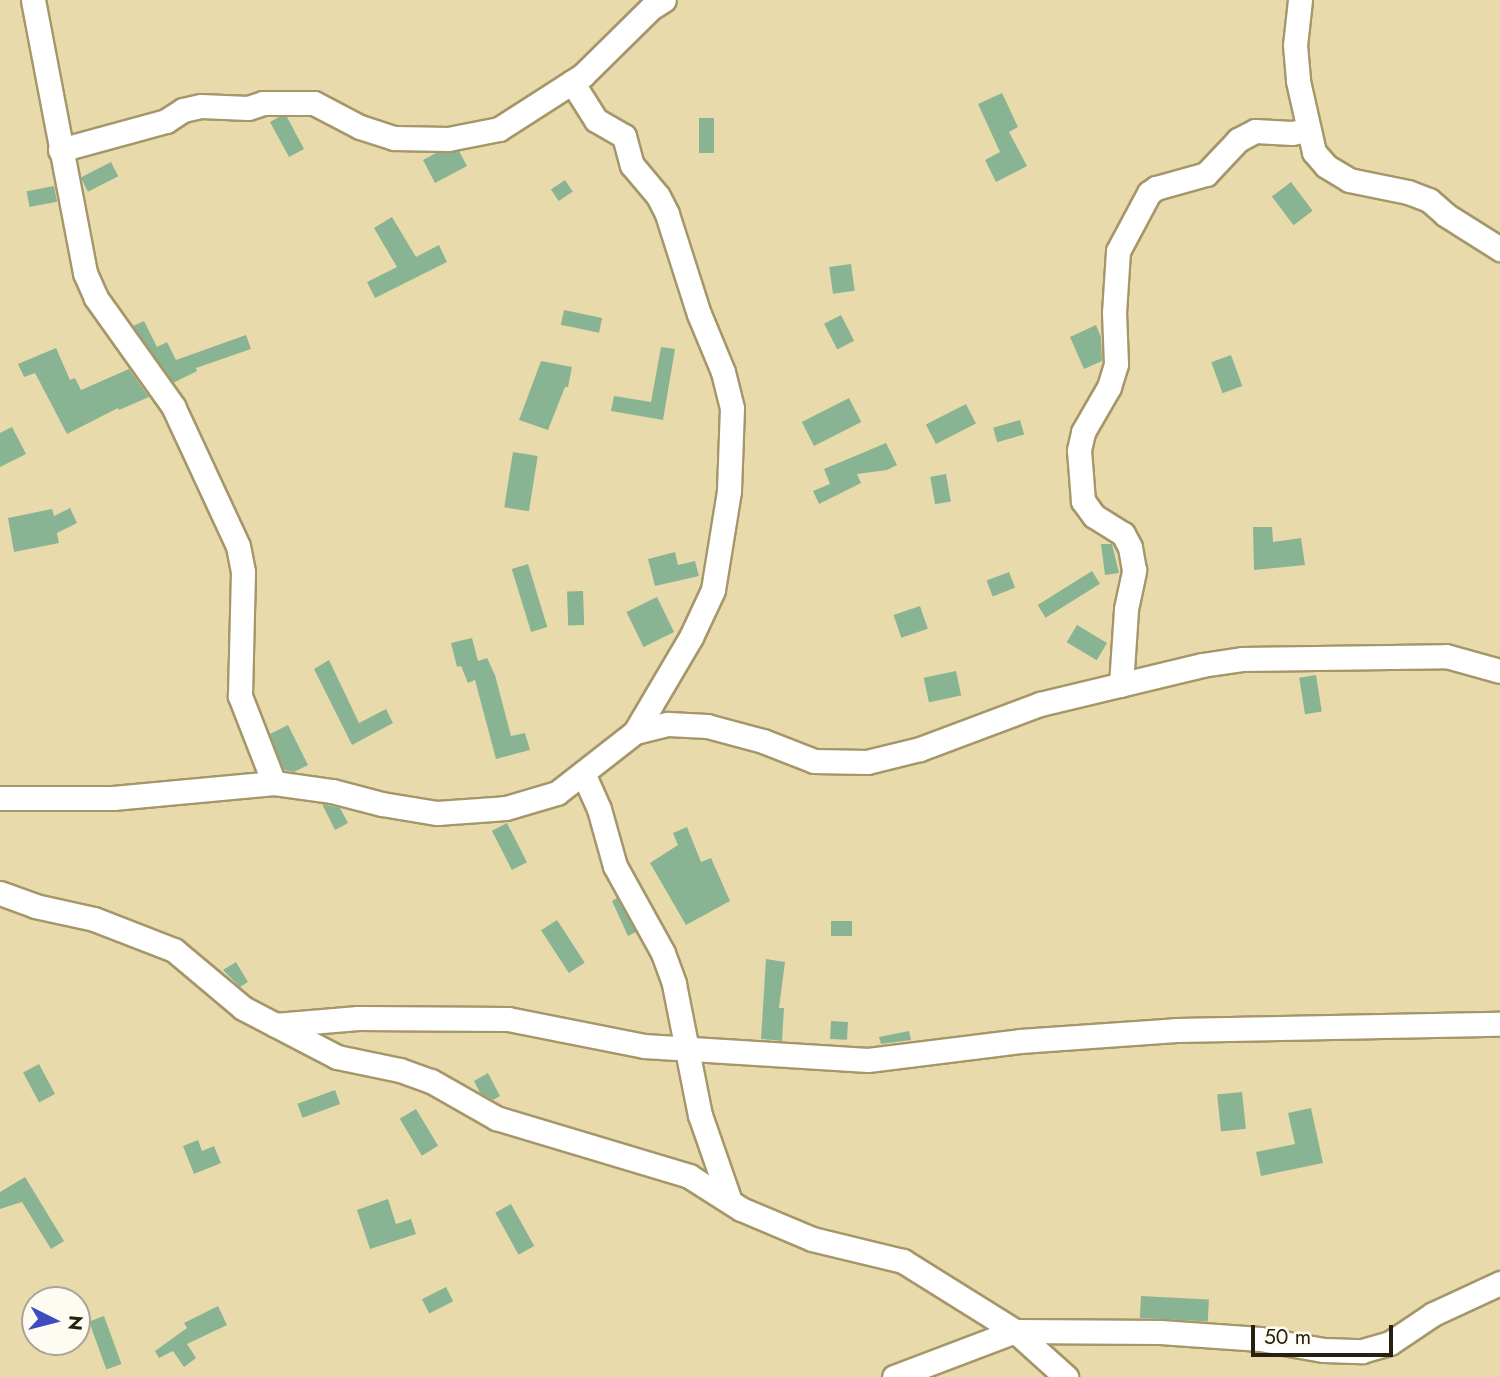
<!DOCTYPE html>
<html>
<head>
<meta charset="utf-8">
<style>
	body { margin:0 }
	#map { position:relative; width:1500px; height:1377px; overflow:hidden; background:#e9daab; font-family:Jost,sans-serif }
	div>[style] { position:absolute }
	.building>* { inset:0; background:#89b494; transform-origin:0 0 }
	.roads { filter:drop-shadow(2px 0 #a5976a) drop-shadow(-2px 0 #a5976a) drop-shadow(0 2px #a5976a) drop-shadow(0 -2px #a5976a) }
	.minor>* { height:23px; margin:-11.5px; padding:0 11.5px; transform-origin:11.5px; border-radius:11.5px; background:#fff }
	span { translate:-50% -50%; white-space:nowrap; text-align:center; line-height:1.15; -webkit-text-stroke:5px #fefbf2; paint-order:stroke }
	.north { position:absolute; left:21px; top:1286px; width:70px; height:70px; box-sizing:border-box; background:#fefbf2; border:2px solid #a8a497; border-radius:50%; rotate:96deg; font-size:19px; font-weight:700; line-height:28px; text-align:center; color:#26210e }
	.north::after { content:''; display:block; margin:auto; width:24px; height:32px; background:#3f4cc0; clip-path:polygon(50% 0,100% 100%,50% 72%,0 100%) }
	.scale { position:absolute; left:1251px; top:1325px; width:142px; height:32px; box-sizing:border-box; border:4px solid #26210e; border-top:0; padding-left:9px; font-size:21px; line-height:24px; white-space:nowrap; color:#26210e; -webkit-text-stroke:5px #fefbf2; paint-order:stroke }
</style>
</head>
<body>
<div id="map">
	<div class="building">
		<i style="clip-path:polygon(1002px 93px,1018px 127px,1009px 132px,1027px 166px,996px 182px,985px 160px,1000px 152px,978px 104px)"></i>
		<i style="clip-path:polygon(279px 117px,287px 117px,304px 149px,289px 157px,270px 122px)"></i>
		<i style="left:699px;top:118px;width:15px;height:35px"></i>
		<i style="clip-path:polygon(459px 151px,467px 166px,435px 183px,423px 160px,436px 153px)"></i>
		<i style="left:111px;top:162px;width:16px;height:34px;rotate:63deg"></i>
		<i style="left:565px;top:180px;width:14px;height:17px;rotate:56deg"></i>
		<i style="left:1291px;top:182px;width:36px;height:24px;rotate:53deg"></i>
		<i style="left:54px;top:186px;width:16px;height:28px;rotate:79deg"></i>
		<i style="clip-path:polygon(392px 217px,416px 257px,439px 245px,447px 262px,375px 298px,367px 282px,397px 267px,374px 228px)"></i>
		<i style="left:851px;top:264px;width:27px;height:22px;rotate:82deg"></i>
		<i style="left:564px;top:310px;width:39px;height:15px;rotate:12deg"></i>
		<i style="left:841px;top:315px;width:29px;height:19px;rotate:63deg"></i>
		<i style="clip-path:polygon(144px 321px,157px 347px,167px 342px,176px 360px,246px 335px,251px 349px,196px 368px,197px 371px,173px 383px,133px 326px)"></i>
		<i style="clip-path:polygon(1096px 325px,1101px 337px,1102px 361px,1084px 369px,1070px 337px)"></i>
		<i style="clip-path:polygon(661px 347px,675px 349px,663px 420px,611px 411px,614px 396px,651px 402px)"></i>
		<i style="clip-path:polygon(56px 348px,70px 380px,75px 378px,81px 390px,129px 369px,149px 397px,119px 410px,118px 408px,67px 434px,35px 373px,24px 377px,18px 364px)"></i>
		<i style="left:1231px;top:355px;width:33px;height:21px;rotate:70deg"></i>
		<i style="clip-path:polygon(541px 361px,572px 367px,568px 387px,565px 387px,548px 430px,519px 420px)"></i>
		<i style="left:849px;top:398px;width:27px;height:53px;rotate:63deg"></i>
		<i style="left:966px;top:404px;width:22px;height:45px;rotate:63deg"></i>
		<i style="left:1020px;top:420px;width:15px;height:28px;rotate:74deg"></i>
		<i style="clip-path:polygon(12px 427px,26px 454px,0 467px,0 433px)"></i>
		<i style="clip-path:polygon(886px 443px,897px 465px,887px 470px,857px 474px,861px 483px,819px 504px,813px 491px,830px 484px,824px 469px)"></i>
		<i style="left:513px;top:452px;width:25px;height:56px;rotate:9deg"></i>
		<i style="left:946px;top:474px;width:28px;height:16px;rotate:80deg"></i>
		<i style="clip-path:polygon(70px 508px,77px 523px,57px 533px,59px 543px,14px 552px,8px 518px,52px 509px,54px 516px)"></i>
		<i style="clip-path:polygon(1253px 527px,1272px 527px,1273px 542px,1301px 538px,1305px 565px,1254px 570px)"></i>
		<i style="clip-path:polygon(1101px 544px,1112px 544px,1119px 573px,1105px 575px)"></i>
		<i style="clip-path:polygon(675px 552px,678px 565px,695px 561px,699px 576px,655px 586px,648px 559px)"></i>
		<i style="left:528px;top:564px;width:66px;height:17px;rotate:73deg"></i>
		<i style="left:1092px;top:571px;width:15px;height:64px;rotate:58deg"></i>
		<i style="left:1009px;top:572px;width:17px;height:24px;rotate:69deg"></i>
		<i style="left:583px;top:591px;width:34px;height:16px;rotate:88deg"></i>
		<i style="left:657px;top:597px;width:39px;height:34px;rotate:64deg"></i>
		<i style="left:920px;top:606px;width:24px;height:28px;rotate:71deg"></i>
		<i style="left:1077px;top:625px;width:35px;height:20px;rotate:31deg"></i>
		<i style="clip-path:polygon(472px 638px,478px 661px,487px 658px,495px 675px,511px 736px,525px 733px,530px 750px,496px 759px,475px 680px,468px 683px,461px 666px,457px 667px,451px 643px)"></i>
		<i style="clip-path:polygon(329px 660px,359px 723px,386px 709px,393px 723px,352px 745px,314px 669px)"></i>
		<i style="left:956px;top:671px;width:25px;height:33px;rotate:78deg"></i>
		<i style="left:1316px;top:675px;width:37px;height:17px;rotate:81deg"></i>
		<i style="clip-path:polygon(288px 725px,308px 765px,294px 772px,284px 770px,270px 734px)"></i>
		<i style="clip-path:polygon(322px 804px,340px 808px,348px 823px,335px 830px)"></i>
		<i style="left:507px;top:823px;width:44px;height:17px;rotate:63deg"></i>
		<i style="clip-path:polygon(687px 827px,701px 862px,711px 858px,730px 901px,686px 925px,650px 863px,678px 845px,673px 833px)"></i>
		<i style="clip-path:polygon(617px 898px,636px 932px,628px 936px,612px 901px)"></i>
		<i style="left:557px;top:920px;width:51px;height:19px;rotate:57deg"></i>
		<i style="left:831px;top:921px;width:21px;height:15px"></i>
		<i style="clip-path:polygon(766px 959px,785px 962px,779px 1008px,784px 1008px,782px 1041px,761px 1039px)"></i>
		<i style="clip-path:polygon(236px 962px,248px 982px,240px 987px,223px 970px)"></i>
		<i style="left:831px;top:1021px;width:17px;height:18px;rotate:3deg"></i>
		<i style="clip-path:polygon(909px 1031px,911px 1040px,881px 1044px,879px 1037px)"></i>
		<i style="left:39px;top:1064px;width:34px;height:18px;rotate:62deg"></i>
		<i style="clip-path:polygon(488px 1073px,500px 1096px,493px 1100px,480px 1093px,474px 1081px)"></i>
		<i style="left:335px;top:1090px;width:15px;height:40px;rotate:70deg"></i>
		<i style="left:1242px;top:1092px;width:37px;height:25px;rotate:84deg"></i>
		<i style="clip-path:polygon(1311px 1108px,1323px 1163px,1261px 1176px,1256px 1152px,1295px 1144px,1288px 1113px)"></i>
		<i style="left:416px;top:1109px;width:43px;height:19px;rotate:59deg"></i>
		<i style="clip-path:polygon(198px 1140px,202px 1151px,214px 1146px,221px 1163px,194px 1174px,183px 1146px)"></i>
		<i style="clip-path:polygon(25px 1177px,64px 1241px,51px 1249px,22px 1202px,0 1209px,0 1192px)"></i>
		<i style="clip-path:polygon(388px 1199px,396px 1224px,411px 1219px,416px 1234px,370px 1249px,357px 1210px)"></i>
		<i style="left:511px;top:1204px;width:48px;height:18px;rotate:61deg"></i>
		<i style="left:446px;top:1287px;width:16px;height:27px;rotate:63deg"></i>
		<i style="left:1141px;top:1296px;width:68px;height:22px;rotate:3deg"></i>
		<i style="clip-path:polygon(218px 1306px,227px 1325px,187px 1344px,196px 1358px,184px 1367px,173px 1351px,159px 1358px,155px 1351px,187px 1328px,184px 1323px)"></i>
		<i style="left:104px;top:1316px;width:51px;height:16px;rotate:70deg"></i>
	</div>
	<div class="roads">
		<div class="minor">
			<i style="left:33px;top:0;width:278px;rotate:79.2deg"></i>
			<i style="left:85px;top:273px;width:27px;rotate:66deg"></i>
			<i style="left:96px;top:298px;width:133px;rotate:54.5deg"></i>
			<i style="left:173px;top:406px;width:154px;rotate:65.1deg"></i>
			<i style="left:238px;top:546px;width:26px;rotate:79deg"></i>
			<i style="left:243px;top:572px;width:124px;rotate:91.4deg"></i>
			<i style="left:240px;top:696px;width:93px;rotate:68.7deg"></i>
			<i style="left:1300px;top:0;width:45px;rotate:96.3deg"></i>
			<i style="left:1295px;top:45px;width:36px;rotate:85deg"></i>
			<i style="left:1298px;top:81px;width:73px;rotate:77.3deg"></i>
			<i style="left:1314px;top:152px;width:18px;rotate:49deg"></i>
			<i style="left:1326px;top:166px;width:27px;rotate:31deg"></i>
			<i style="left:1349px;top:180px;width:60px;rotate:11.5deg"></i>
			<i style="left:1408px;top:192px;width:22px;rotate:21deg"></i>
			<i style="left:1429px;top:200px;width:23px;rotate:41deg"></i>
			<i style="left:1446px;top:215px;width:64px;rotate:32.2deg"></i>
			<i style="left:572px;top:82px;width:45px;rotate:57.7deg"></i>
			<i style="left:596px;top:120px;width:32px;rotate:30deg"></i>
			<i style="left:624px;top:136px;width:30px;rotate:75deg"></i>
			<i style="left:632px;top:165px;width:40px;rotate:50deg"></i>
			<i style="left:658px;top:196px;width:20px;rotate:63deg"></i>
			<i style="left:667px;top:214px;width:105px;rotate:72.3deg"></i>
			<i style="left:699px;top:314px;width:63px;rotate:67.5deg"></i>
			<i style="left:723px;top:372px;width:37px;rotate:76deg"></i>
			<i style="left:732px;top:408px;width:83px;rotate:92.1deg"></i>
			<i style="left:729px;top:491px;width:100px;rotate:99.2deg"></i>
			<i style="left:713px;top:590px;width:52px;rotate:115.1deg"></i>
			<i style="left:691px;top:637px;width:110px;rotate:120.5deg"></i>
			<i style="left:60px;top:150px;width:110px;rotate:-15.3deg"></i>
			<i style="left:166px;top:121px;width:20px;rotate:-33deg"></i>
			<i style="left:183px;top:110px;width:18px;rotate:-13deg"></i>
			<i style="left:201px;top:106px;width:47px;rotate:2.4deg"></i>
			<i style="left:248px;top:108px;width:16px;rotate:-18deg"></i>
			<i style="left:263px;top:103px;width:51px"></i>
			<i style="left:314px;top:103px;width:52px;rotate:27.6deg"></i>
			<i style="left:360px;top:127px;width:36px;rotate:18deg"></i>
			<i style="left:394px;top:138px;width:54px;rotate:1.1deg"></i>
			<i style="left:448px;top:139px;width:52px;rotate:-11.1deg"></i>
			<i style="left:499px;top:129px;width:100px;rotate:-32.7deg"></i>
			<i style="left:583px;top:75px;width:95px;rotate:-44.6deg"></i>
			<i style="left:651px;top:8px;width:15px;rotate:-32deg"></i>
			<i style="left:1121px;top:685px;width:76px;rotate:-86.2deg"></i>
			<i style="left:1126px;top:609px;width:40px;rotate:-78deg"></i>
			<i style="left:1134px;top:570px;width:23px;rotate:-100deg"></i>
			<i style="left:1130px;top:547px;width:15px;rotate:-118deg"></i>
			<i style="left:1123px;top:534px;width:34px;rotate:-148deg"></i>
			<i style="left:1094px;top:516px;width:19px;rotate:-126deg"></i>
			<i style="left:1083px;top:501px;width:51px;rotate:-94.5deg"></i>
			<i style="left:1079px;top:450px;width:18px;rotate:-77deg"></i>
			<i style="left:1083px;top:432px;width:52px;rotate:-60deg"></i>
			<i style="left:1109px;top:387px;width:24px;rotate:-73deg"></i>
			<i style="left:1116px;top:364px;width:51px;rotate:-92.2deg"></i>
			<i style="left:1114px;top:313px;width:62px;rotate:-86.3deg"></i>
			<i style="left:1118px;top:251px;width:66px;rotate:-61.9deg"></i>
			<i style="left:1149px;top:193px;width:9px;rotate:-36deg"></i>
			<i style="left:1156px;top:188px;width:52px;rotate:-15.6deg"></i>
			<i style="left:1206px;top:174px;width:47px;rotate:-46.7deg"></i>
			<i style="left:1238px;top:140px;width:19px;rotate:-28deg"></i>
			<i style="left:1255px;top:131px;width:37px;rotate:3deg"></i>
			<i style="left:1292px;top:133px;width:15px;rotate:-11deg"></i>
			<i style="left:583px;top:773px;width:39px;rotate:66deg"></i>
			<i style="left:599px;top:809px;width:59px;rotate:74.3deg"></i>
			<i style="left:615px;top:866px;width:99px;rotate:61.1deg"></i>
			<i style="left:663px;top:953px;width:33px;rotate:70deg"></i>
			<i style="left:674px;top:984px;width:134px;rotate:78.8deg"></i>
			<i style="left:700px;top:1115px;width:91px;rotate:70.8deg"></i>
			<i style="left:0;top:798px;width:113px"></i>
			<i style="left:113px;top:798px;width:162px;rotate:-5.3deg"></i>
			<i style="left:274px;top:783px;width:59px;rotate:7.9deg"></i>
			<i style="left:332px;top:791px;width:52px;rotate:14.6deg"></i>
			<i style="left:382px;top:804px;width:56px;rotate:9.3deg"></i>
			<i style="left:437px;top:813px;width:69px;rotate:-4.1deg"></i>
			<i style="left:506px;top:808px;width:53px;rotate:-16.4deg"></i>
			<i style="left:557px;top:793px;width:99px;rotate:-38deg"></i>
			<i style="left:635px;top:732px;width:34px;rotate:-14deg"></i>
			<i style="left:668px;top:724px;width:39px;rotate:3deg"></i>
			<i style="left:707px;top:726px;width:58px;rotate:15deg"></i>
			<i style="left:763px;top:741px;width:55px;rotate:21.4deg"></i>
			<i style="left:814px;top:761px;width:53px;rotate:1.1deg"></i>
			<i style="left:867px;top:762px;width:55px;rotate:-13.8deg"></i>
			<i style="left:920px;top:749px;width:128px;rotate:-20.6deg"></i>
			<i style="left:1040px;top:704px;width:167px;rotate:-13.5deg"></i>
			<i style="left:1202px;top:665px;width:40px;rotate:-8.5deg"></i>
			<i style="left:1242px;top:659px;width:204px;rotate:-0.8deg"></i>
			<i style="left:1446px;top:656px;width:56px;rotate:15.5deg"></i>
			<i style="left:0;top:893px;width:37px;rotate:20deg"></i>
			<i style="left:35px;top:906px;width:60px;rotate:12.4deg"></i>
			<i style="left:94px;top:919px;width:86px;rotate:21.2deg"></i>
			<i style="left:174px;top:950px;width:90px;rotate:40deg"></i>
			<i style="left:243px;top:1008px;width:106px;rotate:27.5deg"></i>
			<i style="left:337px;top:1057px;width:64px;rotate:11.7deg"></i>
			<i style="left:400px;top:1070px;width:33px;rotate:20deg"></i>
			<i style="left:431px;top:1081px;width:75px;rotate:29.6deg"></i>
			<i style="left:496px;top:1118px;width:202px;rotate:16.7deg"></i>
			<i style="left:689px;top:1176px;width:62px;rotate:32.4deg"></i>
			<i style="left:741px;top:1209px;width:77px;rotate:22.9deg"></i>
			<i style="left:812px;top:1239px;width:94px;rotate:13.6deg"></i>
			<i style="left:903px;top:1261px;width:132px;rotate:32deg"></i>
			<i style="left:1015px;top:1331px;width:145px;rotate:0.4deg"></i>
			<i style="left:1160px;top:1332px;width:100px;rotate:4deg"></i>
			<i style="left:1260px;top:1339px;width:65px;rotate:9.8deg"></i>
			<i style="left:1324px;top:1350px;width:38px;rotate:2deg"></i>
			<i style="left:1362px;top:1351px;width:29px;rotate:-16deg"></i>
			<i style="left:1390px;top:1343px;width:52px;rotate:-34deg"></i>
			<i style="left:1433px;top:1314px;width:74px;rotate:-24.8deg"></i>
			<i style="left:275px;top:1025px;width:83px;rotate:-4.8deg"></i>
			<i style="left:358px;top:1018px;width:150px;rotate:0.4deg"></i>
			<i style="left:508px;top:1019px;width:139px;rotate:11.2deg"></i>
			<i style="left:644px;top:1046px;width:224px;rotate:3.6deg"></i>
			<i style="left:868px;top:1060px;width:153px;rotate:-7.1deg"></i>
			<i style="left:1020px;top:1041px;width:156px;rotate:-4deg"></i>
			<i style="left:1176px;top:1030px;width:324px;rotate:-1.1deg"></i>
			<i style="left:894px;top:1377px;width:129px;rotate:-20.8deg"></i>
			<i style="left:1015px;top:1331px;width:69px;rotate:42deg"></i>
		</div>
	</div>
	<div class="north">N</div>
	<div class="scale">50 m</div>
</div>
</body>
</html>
